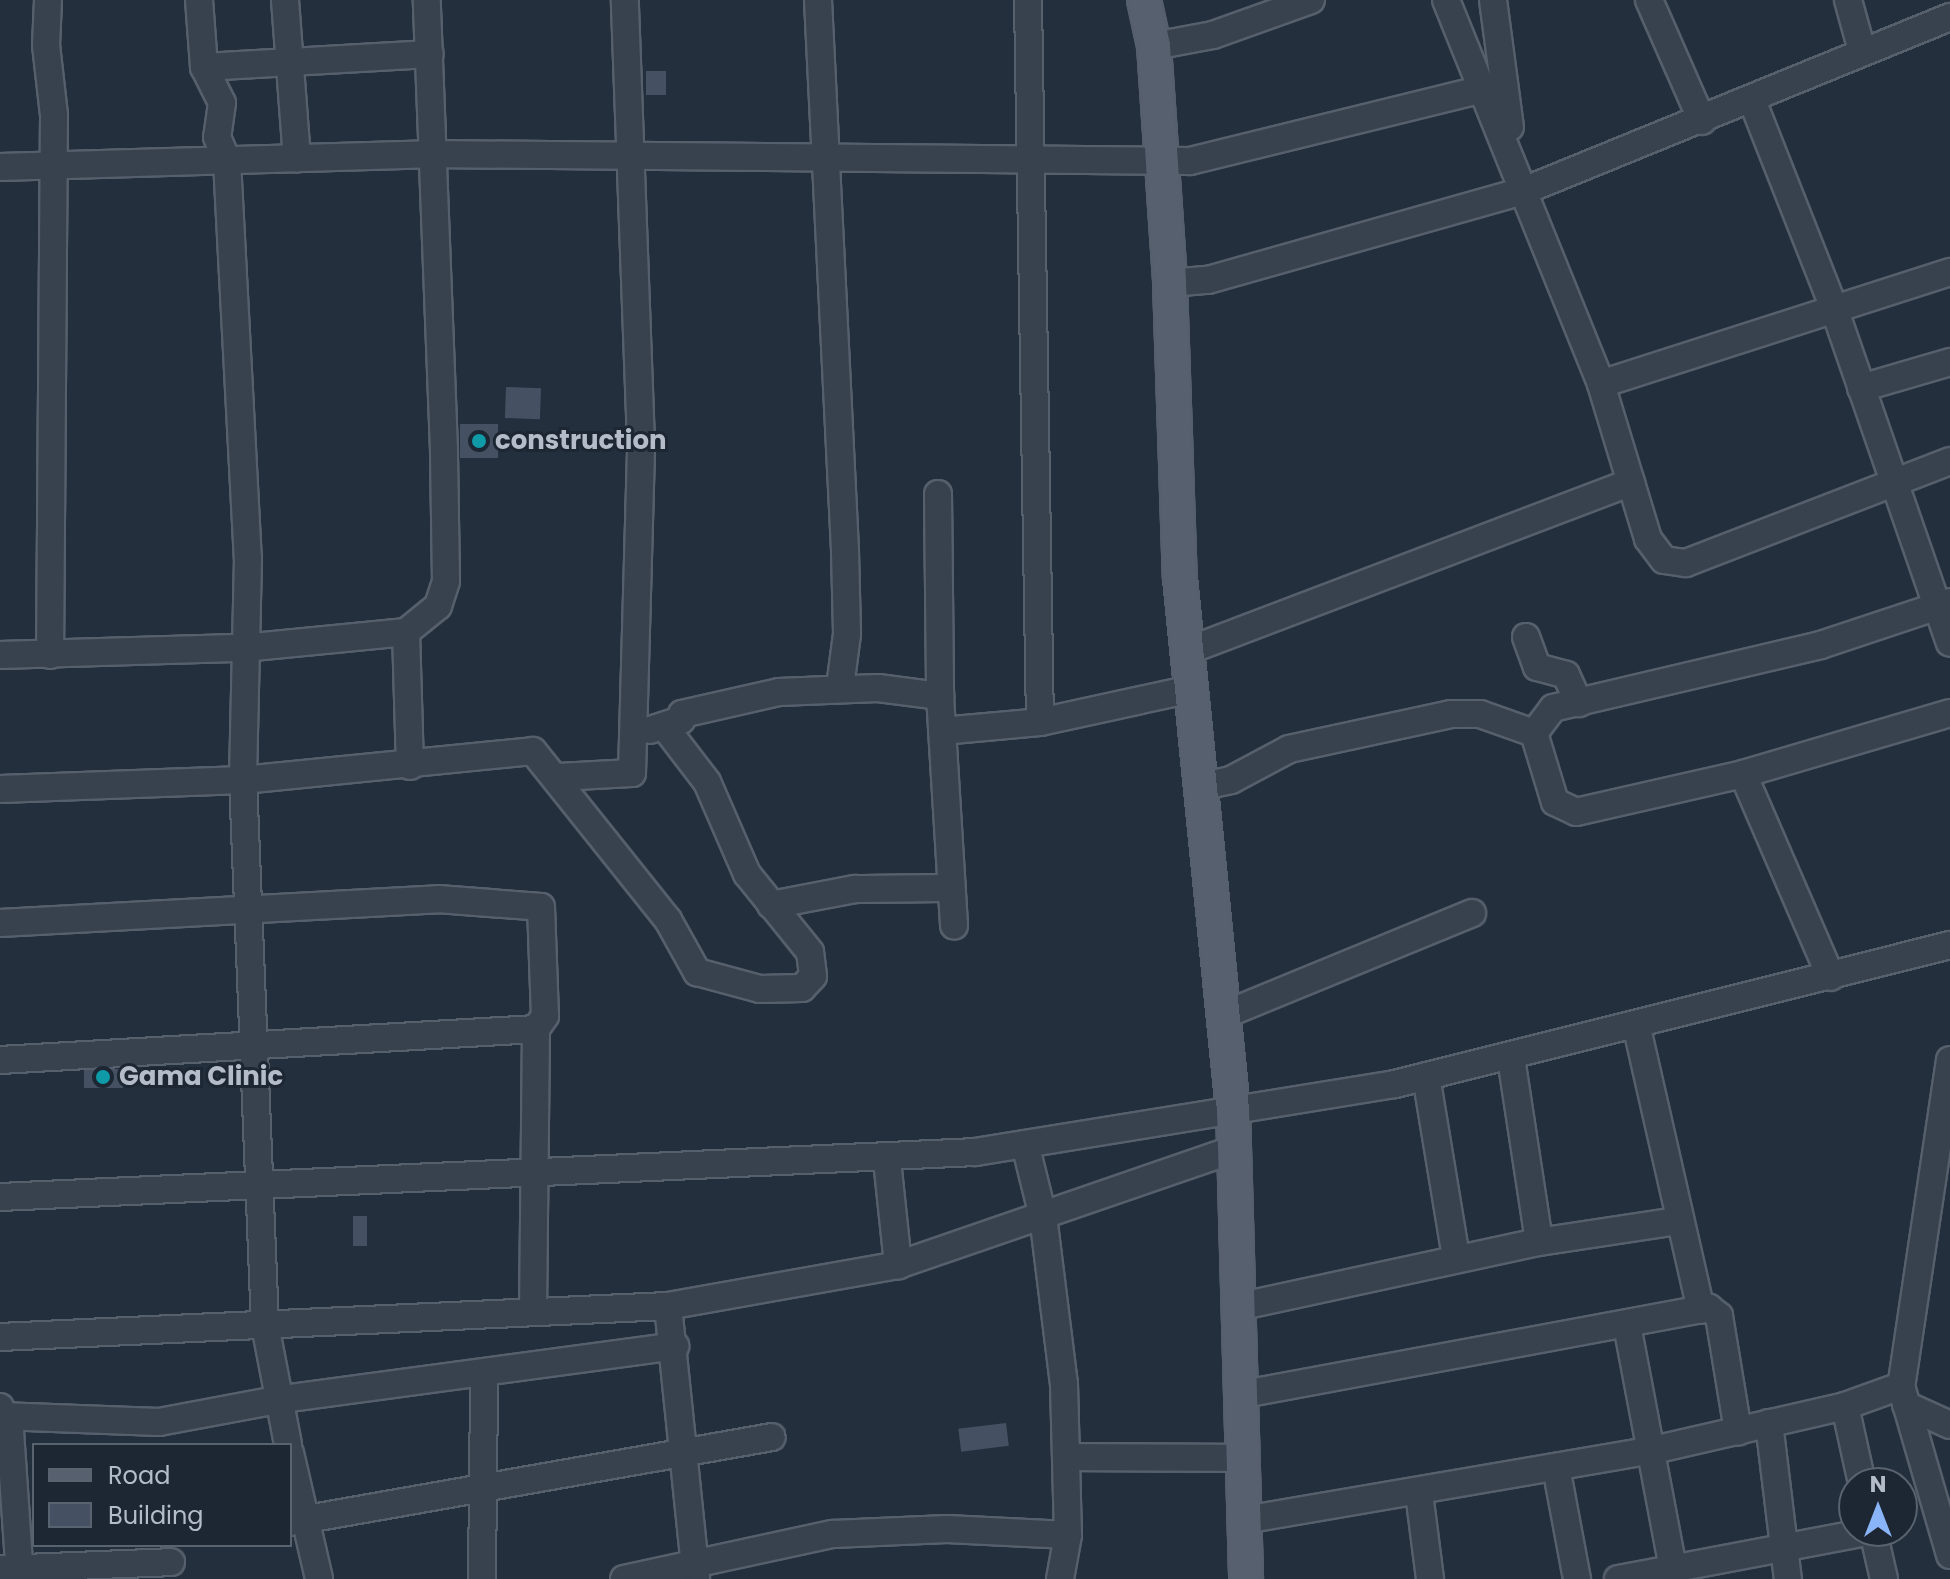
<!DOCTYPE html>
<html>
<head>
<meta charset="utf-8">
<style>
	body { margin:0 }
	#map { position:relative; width:1950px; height:1579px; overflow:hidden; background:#242f3e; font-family:Poppins,sans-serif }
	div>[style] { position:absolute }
	.building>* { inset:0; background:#455162; transform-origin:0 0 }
	.roads { filter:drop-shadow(2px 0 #565f6c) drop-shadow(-2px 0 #565f6c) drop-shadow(0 2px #565f6c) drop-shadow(0 -2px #565f6c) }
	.minor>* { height:26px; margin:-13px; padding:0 13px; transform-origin:13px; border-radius:13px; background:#38414e }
	.major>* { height:32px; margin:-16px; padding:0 16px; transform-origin:16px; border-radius:16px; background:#56606e }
	.dots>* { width:22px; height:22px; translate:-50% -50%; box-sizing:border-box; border:4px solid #1d2633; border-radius:50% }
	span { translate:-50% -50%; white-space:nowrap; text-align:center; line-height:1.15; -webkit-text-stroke:6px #1d2633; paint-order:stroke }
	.poi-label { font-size:26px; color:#b4bcc9; font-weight:700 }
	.left { translate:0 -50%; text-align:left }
	.legend { position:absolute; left:32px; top:1443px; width:260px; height:104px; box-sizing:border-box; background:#1d2633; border:2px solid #59626f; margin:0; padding:10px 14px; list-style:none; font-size:24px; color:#b4bcc9 }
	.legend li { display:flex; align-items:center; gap:16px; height:40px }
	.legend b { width:40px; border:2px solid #59626f }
	.north { position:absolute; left:1838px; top:1467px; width:80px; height:80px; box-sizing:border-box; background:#1d2633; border:2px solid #59626f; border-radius:50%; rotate:0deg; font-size:22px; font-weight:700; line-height:32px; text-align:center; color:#b4bcc9 }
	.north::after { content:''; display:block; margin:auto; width:28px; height:36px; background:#8ab4f8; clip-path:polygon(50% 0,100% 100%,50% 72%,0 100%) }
</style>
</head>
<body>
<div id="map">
	<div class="building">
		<i style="left:646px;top:71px;width:20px;height:24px"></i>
		<i style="left:506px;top:387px;width:35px;height:31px;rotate:2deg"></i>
		<i style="left:460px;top:424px;width:38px;height:34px"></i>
		<i style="left:123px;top:1069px;width:19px;height:39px;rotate:90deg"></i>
		<i style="left:353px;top:1216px;width:14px;height:30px"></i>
		<i style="left:1006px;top:1423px;width:23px;height:48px;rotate:83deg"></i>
	</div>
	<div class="roads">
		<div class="minor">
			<i style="left:48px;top:0;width:45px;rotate:92.5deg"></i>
			<i style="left:46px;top:45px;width:70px;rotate:83.5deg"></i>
			<i style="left:54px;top:115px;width:540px;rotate:90.42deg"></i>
			<i style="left:199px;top:0;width:67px;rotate:85.7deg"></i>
			<i style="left:204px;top:67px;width:40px;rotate:63.4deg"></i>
			<i style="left:222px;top:103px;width:34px;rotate:98deg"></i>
			<i style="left:217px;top:137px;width:26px;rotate:67deg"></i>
			<i style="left:227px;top:161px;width:398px;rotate:87deg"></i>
			<i style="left:248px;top:558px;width:222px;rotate:91.3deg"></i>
			<i style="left:243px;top:780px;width:545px;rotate:87.69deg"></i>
			<i style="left:265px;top:1325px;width:122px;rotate:79.1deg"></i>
			<i style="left:285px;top:0;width:159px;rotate:85.7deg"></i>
			<i style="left:818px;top:0;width:552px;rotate:87.19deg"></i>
			<i style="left:845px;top:551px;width:83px;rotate:88.6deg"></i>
			<i style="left:847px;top:634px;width:53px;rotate:97.5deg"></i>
			<i style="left:1028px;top:0;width:722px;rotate:89.05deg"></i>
			<i style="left:1446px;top:0;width:414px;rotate:68deg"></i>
			<i style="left:1601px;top:384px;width:162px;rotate:73.1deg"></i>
			<i style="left:1648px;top:539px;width:26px;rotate:53deg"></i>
			<i style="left:1664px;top:560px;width:22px;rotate:8deg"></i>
			<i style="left:1686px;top:563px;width:283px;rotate:-21.1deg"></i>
			<i style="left:1493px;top:0;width:128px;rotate:82.4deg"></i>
			<i style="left:1649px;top:0;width:132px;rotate:66.3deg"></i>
			<i style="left:1848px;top:0;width:53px;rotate:74.6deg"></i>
			<i style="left:1154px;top:46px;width:60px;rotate:-10.6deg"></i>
			<i style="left:1213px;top:35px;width:104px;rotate:-19.7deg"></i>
			<i style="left:204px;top:67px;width:226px;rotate:-3.3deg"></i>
			<i style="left:1752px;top:100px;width:227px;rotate:68.5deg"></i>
			<i style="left:1835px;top:311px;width:351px;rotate:70.9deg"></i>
			<i style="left:0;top:167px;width:429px;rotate:-1.7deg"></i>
			<i style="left:429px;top:154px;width:761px;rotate:0.53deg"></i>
			<i style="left:1190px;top:161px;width:303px;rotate:-13.8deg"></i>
			<i style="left:1170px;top:283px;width:38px;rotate:-5deg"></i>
			<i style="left:1208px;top:280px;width:330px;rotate:-15.8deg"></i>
			<i style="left:1526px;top:190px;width:458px;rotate:-22.2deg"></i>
			<i style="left:1601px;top:384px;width:367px;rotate:-17.8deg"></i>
			<i style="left:1861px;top:388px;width:93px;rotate:-16.3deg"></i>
			<i style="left:938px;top:494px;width:202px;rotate:89.4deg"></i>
			<i style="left:940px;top:696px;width:230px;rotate:86.5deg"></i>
			<i style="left:1950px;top:602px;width:136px;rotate:161.6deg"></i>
			<i style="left:1821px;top:645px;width:275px;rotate:166.8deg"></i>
			<i style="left:1553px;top:708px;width:31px;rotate:127deg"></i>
			<i style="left:1534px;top:733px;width:72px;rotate:73.1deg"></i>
			<i style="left:1555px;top:802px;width:23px;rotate:25deg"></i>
			<i style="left:1576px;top:812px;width:171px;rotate:-12.8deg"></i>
			<i style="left:1743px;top:774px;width:216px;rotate:-16.4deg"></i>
			<i style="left:406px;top:632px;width:134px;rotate:88.3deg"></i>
			<i style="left:1526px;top:637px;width:32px;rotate:70deg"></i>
			<i style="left:1537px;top:667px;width:30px;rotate:15deg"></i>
			<i style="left:1566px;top:675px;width:31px;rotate:65deg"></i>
			<i style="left:1187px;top:651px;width:475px;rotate:-20.8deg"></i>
			<i style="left:0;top:655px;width:243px;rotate:-1.7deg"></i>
			<i style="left:243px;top:648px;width:164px;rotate:-5.6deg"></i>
			<i style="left:406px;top:632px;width:41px;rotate:-39.1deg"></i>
			<i style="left:438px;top:606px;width:26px;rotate:-72deg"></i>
			<i style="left:446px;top:581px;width:131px;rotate:-90.9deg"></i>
			<i style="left:444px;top:450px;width:450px;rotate:-92.2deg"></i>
			<i style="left:650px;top:730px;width:33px;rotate:-18deg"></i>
			<i style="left:681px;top:720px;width:6px;rotate:-81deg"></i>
			<i style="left:682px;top:714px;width:99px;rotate:-12.8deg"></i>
			<i style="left:779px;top:692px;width:99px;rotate:-2.3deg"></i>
			<i style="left:878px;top:688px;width:63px;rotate:7.4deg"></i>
			<i style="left:942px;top:731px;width:98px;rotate:-5.2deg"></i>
			<i style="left:1040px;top:722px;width:155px;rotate:-12.3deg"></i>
			<i style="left:1743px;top:774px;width:221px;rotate:66.6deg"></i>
			<i style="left:558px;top:777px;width:74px;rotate:-3.1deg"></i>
			<i style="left:632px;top:773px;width:330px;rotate:-88.4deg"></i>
			<i style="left:641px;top:443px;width:443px;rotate:-92.1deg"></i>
			<i style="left:1203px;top:786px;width:29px;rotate:-12deg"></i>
			<i style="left:1231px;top:780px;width:66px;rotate:-28.1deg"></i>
			<i style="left:1289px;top:749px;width:166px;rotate:-12.2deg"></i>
			<i style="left:1451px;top:714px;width:29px"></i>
			<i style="left:1480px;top:714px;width:57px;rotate:19.4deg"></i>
			<i style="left:0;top:789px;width:243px;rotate:-2.1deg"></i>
			<i style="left:243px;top:780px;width:291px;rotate:-5.7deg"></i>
			<i style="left:533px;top:751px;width:216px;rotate:51.4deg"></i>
			<i style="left:668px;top:920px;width:60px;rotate:60.9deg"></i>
			<i style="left:697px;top:972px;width:65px;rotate:15.1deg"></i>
			<i style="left:760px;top:989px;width:42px;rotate:-1.4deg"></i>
			<i style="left:802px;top:988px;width:16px;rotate:-47deg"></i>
			<i style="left:813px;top:976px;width:24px;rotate:-97deg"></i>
			<i style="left:810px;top:952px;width:100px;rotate:-128.9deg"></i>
			<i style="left:747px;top:874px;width:100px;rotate:-113.5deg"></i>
			<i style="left:707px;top:782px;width:71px;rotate:-127.5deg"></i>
			<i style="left:771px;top:905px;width:86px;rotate:-10.8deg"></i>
			<i style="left:855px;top:889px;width:96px;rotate:-0.6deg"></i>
			<i style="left:0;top:923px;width:439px;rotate:-3.1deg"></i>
			<i style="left:438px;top:899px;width:103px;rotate:4.4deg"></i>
			<i style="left:541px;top:907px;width:109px;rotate:87.9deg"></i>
			<i style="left:545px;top:1016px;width:16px;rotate:125deg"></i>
			<i style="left:536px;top:1029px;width:281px;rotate:90.6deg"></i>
			<i style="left:1226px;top:1014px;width:266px;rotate:-22.3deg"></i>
			<i style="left:1636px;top:1024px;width:293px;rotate:77.2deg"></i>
			<i style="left:1511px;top:1058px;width:186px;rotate:81.3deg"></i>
			<i style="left:0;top:1060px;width:537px;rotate:-3.31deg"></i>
			<i style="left:1950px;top:1060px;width:330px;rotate:98.5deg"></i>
			<i style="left:1901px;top:1386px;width:176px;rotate:73.8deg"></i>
			<i style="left:1426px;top:1076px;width:184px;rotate:80.6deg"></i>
			<i style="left:1025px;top:1144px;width:74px;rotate:76deg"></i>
			<i style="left:1043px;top:1216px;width:169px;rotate:82.9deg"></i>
			<i style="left:1064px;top:1384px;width:151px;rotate:88.5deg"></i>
			<i style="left:1068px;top:1535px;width:45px;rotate:100.3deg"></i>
			<i style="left:887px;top:1160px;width:106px;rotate:84deg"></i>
			<i style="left:0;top:1197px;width:976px;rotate:-2.64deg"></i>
			<i style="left:975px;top:1152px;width:425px;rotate:-9.2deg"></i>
			<i style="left:1395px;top:1084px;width:572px;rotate:-14.06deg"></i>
			<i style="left:668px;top:1306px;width:274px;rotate:84.1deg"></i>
			<i style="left:1242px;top:1306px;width:304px;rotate:-12.2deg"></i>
			<i style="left:1539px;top:1242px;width:141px;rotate:-8.6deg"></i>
			<i style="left:1627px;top:1325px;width:258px;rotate:79.3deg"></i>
			<i style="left:0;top:1337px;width:669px;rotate:-2.66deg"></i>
			<i style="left:668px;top:1306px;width:234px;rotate:-10.1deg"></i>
			<i style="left:898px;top:1265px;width:356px;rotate:-19deg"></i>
			<i style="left:1244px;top:1394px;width:473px;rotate:-10.5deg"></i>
			<i style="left:1709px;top:1308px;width:13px;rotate:39deg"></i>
			<i style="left:1719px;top:1316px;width:117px;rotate:80.6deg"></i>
			<i style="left:1906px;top:1405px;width:48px;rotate:24.4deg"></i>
			<i style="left:1845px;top:1406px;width:79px;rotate:77.6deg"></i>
			<i style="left:0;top:1407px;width:26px;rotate:67deg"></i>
			<i style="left:10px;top:1431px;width:148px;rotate:86.1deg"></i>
			<i style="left:0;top:1416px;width:159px;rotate:2.2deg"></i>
			<i style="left:159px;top:1422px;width:119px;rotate:-10.6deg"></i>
			<i style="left:276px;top:1400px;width:403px;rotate:-7.7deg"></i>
			<i style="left:1769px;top:1423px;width:157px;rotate:83.1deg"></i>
			<i style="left:290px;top:1453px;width:129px;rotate:77deg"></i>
			<i style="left:1070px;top:1457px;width:174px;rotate:0.3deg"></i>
			<i style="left:1556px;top:1467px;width:114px;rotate:79.4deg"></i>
			<i style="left:1419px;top:1493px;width:87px;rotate:82.7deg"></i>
			<i style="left:1244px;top:1520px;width:411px;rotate:-9.7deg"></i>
			<i style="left:1649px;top:1451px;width:201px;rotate:-12.9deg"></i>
			<i style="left:1845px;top:1406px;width:59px;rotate:-19.7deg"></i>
			<i style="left:290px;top:1522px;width:489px;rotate:-10deg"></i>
			<i style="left:1873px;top:1531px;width:49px;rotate:77.1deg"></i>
			<i style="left:0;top:1569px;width:171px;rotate:-2.3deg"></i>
			<i style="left:482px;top:1579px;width:203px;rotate:-89.4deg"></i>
			<i style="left:624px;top:1579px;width:214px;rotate:-12.2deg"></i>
			<i style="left:833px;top:1534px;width:114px;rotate:-2.5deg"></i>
			<i style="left:947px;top:1529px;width:121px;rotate:2.8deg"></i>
			<i style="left:1618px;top:1579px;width:259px;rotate:-10.7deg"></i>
		</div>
		<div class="major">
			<i style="left:1144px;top:0;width:47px;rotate:77.7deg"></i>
			<i style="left:1154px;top:46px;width:238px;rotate:86.1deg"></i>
			<i style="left:1170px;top:283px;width:295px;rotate:88.1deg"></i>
			<i style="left:1180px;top:578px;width:535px;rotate:84.31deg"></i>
			<i style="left:1233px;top:1110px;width:469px;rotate:88.4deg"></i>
		</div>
	</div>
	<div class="dots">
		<i style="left:479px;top:441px;background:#0f9aa8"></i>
		<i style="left:103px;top:1077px;background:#0f9aa8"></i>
	</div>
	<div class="poi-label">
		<span class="left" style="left:495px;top:441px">construction</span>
		<span class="left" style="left:119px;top:1077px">Gama Clinic</span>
	</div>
	<ul class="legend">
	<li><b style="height:10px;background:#56606e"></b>Road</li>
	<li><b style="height:22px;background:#455162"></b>Building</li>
	</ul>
	<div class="north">N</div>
</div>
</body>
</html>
